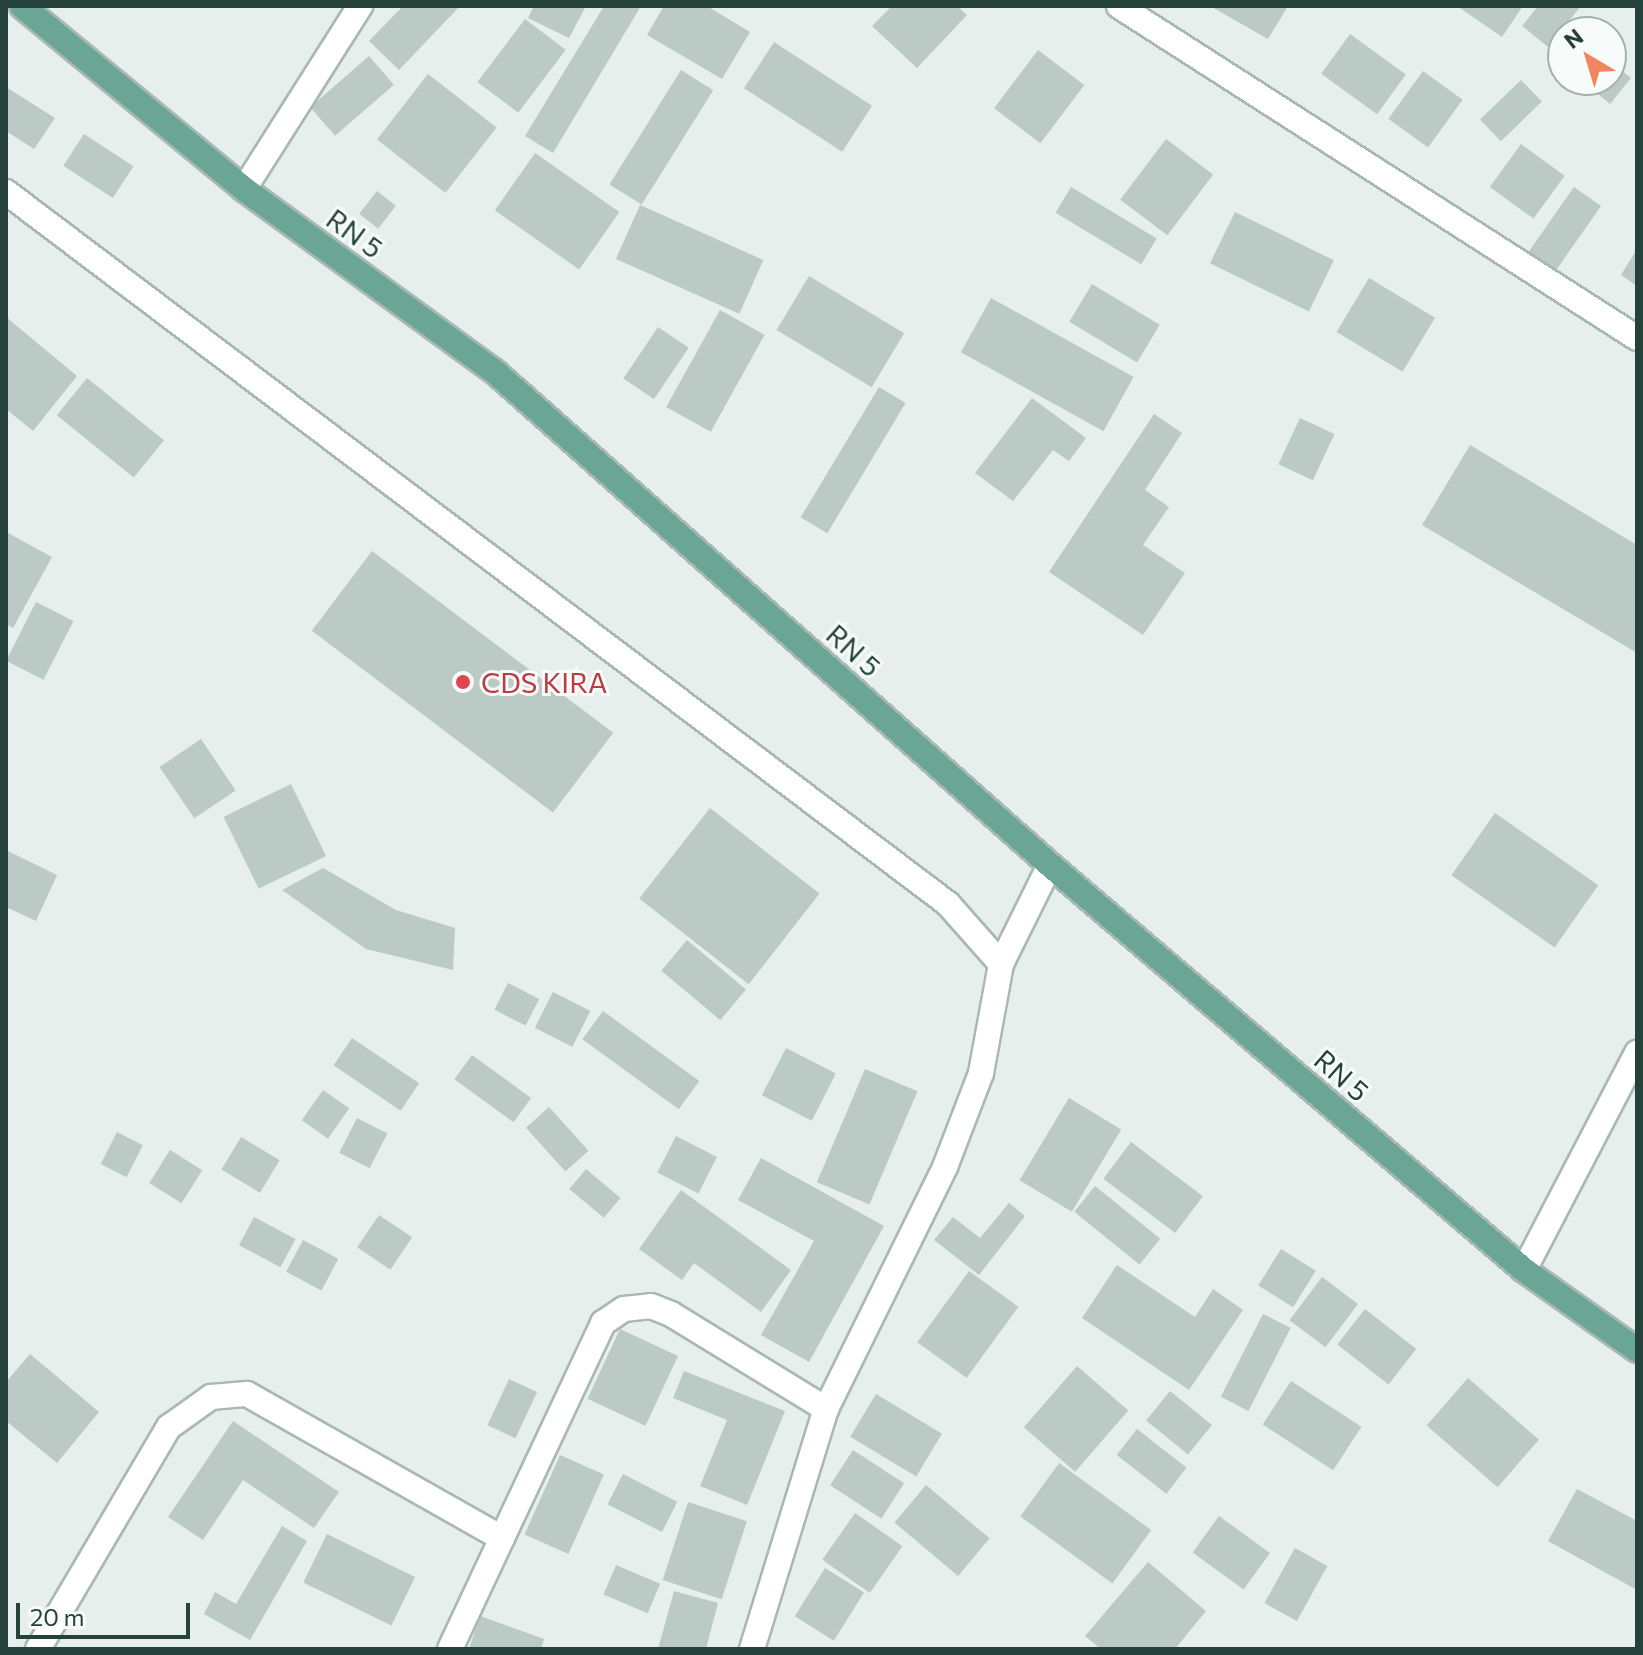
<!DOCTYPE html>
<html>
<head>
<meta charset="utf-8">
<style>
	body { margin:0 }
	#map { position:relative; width:1643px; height:1655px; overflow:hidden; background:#e6efeb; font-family:Commissioner,sans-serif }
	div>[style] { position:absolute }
	.building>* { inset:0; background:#bbcac4; transform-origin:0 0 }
	.roads { filter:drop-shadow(2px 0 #a8b8b2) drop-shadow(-2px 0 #a8b8b2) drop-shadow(0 2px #a8b8b2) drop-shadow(0 -2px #a8b8b2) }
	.minor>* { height:24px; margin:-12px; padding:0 12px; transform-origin:12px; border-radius:12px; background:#fff }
	.major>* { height:24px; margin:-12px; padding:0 12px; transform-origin:12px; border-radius:12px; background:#6aa596 }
	.dots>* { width:22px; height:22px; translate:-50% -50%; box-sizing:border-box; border:4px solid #f7fbf9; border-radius:50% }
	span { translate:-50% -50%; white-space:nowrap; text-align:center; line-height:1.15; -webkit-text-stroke:6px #f7fbf9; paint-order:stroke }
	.street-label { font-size:28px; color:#24423a }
	.health-label { font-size:28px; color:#be3a42 }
	.left { translate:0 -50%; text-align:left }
	.frame { position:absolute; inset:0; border:8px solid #24423a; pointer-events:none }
	.north { position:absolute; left:1547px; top:16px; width:80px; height:80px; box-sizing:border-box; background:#f7fbf9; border:2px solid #a3b1ad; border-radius:50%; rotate:322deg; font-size:22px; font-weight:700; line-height:32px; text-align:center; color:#24423a }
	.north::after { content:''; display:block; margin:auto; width:28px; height:36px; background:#f4845f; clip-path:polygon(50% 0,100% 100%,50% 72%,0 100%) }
	.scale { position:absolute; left:16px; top:1603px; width:174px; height:36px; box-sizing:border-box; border:4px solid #24423a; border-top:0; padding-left:10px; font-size:24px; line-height:28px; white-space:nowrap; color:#24423a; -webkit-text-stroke:6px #f7fbf9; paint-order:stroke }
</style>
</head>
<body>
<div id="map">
	<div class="building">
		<i style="clip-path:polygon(403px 6px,460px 6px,399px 70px,369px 41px)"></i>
		<i style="clip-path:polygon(534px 6px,586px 6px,569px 38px,528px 18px)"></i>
		<i style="clip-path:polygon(604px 6px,641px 6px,553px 153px,525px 136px)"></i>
		<i style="clip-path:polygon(664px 6px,707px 6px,750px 32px,722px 79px,647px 35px)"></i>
		<i style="clip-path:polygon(892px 6px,957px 6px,967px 15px,917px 68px,872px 26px)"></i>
		<i style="clip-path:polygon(1210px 6px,1288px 6px,1268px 39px)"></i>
		<i style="clip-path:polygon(1457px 6px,1523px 6px,1502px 37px)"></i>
		<i style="clip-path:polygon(1538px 6px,1581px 6px,1548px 47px,1522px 26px)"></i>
		<i style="left:525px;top:19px;width:51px;height:79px;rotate:37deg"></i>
		<i style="left:1350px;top:34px;width:69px;height:49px;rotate:36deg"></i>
		<i style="left:774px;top:42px;width:117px;height:55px;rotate:33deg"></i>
		<i style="left:1038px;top:50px;width:58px;height:73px;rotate:37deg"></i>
		<i style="left:369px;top:56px;width:38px;height:78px;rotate:49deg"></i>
		<i style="clip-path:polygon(1611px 62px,1631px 78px,1610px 104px,1581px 80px,1611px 80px)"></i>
		<i style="left:681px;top:70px;width:38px;height:135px;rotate:32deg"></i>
		<i style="left:1423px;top:71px;width:49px;height:59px;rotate:36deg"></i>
		<i style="left:428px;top:74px;width:87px;height:83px;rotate:38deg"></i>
		<i style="left:1521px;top:80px;width:30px;height:57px;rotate:46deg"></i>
		<i style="clip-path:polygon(6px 87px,55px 118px,34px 149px,6px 131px)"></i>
		<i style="left:84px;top:134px;width:59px;height:38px;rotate:33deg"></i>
		<i style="left:1166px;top:139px;width:59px;height:76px;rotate:37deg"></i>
		<i style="left:1521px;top:144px;width:54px;height:53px;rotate:36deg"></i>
		<i style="left:535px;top:153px;width:103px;height:70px;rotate:35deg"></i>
		<i style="left:1071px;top:187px;width:100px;height:30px;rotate:31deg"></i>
		<i style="left:1574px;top:187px;width:33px;height:85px;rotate:35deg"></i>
		<i style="left:377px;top:191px;width:24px;height:29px;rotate:38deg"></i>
		<i style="left:640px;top:205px;width:135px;height:59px;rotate:24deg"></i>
		<i style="left:1235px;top:212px;width:110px;height:57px;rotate:26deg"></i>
		<i style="clip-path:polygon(1637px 249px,1637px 286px,1621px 275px)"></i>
		<i style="left:809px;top:276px;width:111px;height:63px;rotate:31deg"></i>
		<i style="left:1369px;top:278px;width:77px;height:63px;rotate:31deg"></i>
		<i style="left:1092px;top:284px;width:79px;height:44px;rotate:31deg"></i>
		<i style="left:991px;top:298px;width:163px;height:62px;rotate:29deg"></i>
		<i style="left:720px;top:310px;width:51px;height:111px;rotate:29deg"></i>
		<i style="clip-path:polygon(6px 317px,77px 376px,33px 431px,6px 409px)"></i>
		<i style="left:658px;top:327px;width:37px;height:62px;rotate:34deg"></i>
		<i style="left:87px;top:378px;width:99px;height:48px;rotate:39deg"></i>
		<i style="left:879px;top:387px;width:31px;height:152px;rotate:31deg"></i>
		<i style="clip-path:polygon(1032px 398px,1086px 438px,1069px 461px,1053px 450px,1013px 501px,975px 473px)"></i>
		<i style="clip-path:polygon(1154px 414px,1182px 433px,1145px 490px,1169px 507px,1143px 545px,1185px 573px,1143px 635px,1049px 572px)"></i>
		<i style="left:1300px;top:418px;width:38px;height:51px;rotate:25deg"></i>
		<i style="clip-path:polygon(1470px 445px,1637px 545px,1637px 653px,1422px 525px)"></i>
		<i style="clip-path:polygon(6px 532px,52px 557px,13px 628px,6px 624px)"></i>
		<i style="left:372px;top:551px;width:302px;height:100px;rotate:37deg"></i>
		<i style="left:36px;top:602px;width:42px;height:66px;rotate:27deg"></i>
		<i style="left:201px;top:739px;width:62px;height:50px;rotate:56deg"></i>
		<i style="left:291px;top:784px;width:80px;height:75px;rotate:64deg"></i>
		<i style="left:710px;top:808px;width:139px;height:115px;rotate:38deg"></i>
		<i style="left:1495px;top:813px;width:126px;height:76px;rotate:35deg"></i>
		<i style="clip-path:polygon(8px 851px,57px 875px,36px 921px,6px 907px)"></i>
		<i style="clip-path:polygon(323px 868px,396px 910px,455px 928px,453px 970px,366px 949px,282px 890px)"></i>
		<i style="left:687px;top:940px;width:77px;height:40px;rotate:40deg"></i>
		<i style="left:508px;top:983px;width:35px;height:30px;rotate:27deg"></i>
		<i style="left:553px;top:992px;width:42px;height:40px;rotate:27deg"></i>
		<i style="left:603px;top:1011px;width:119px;height:35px;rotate:36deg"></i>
		<i style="left:352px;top:1038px;width:81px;height:33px;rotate:34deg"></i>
		<i style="left:786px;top:1048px;width:56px;height:53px;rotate:27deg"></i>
		<i style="left:472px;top:1055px;width:73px;height:30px;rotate:36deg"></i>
		<i style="left:865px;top:1069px;width:57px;height:123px;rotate:23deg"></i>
		<i style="left:323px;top:1090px;width:32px;height:37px;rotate:35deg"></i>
		<i style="left:1069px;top:1098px;width:61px;height:96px;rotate:31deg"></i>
		<i style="left:549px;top:1107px;width:59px;height:31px;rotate:48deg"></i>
		<i style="left:357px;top:1118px;width:34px;height:39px;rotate:27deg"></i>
		<i style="left:117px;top:1132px;width:29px;height:36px;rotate:27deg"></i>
		<i style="left:676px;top:1136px;width:46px;height:41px;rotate:27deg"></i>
		<i style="left:241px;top:1137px;width:45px;height:38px;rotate:31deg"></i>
		<i style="left:1131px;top:1142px;width:90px;height:46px;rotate:37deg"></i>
		<i style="left:170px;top:1150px;width:38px;height:39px;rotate:32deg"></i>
		<i style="clip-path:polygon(761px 1158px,884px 1226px,809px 1362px,761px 1335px,814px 1241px,738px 1200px)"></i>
		<i style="left:586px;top:1169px;width:45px;height:26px;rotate:40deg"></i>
		<i style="left:1095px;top:1186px;width:84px;height:33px;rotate:39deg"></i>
		<i style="clip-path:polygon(681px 1190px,791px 1270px,761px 1312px,694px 1263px,682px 1280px,639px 1249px)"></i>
		<i style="clip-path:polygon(1009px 1203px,1025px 1216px,979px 1275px,934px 1240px,953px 1217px,980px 1238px)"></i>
		<i style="left:379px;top:1215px;width:40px;height:39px;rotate:34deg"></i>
		<i style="left:254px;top:1217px;width:47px;height:32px;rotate:28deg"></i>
		<i style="left:303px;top:1240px;width:40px;height:36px;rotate:28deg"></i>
		<i style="left:1281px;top:1249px;width:41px;height:43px;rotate:32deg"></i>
		<i style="clip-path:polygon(1117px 1265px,1195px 1317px,1213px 1289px,1243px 1310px,1189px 1390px,1082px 1318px)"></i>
		<i style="left:969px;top:1271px;width:61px;height:88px;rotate:36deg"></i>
		<i style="left:1322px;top:1277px;width:45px;height:54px;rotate:37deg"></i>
		<i style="left:1365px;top:1309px;width:65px;height:45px;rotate:38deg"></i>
		<i style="left:1263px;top:1314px;width:31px;height:93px;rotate:27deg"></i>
		<i style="left:620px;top:1329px;width:64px;height:77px;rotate:25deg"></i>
		<i style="clip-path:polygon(30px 1354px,99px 1412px,57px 1463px,6px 1421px,6px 1382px)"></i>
		<i style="left:1077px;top:1366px;width:68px;height:81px;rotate:41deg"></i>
		<i style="clip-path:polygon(684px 1371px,785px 1411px,747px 1505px,700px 1486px,727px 1420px,673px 1398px)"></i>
		<i style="left:1468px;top:1378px;width:94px;height:63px;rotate:41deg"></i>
		<i style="left:509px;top:1379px;width:31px;height:51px;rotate:25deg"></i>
		<i style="left:1291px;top:1381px;width:84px;height:52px;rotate:33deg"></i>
		<i style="left:1170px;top:1391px;width:54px;height:38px;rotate:39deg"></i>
		<i style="left:876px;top:1394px;width:77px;height:50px;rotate:31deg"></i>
		<i style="clip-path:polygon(233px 1421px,339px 1492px,314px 1528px,243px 1480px,203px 1540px,168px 1517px)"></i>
		<i style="left:1137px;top:1429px;width:63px;height:33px;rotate:38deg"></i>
		<i style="left:853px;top:1450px;width:61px;height:42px;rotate:33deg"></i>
		<i style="left:560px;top:1455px;width:48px;height:87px;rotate:24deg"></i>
		<i style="left:1059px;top:1463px;width:114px;height:66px;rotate:36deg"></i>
		<i style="left:623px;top:1474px;width:61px;height:34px;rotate:27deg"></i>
		<i style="left:926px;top:1485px;width:83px;height:49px;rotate:40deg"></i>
		<i style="clip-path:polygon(1577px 1489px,1637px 1521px,1637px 1590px,1548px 1541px)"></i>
		<i style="left:688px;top:1502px;width:62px;height:82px;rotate:18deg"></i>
		<i style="left:855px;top:1513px;width:58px;height:57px;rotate:35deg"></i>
		<i style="left:1219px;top:1516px;width:63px;height:45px;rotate:36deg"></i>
		<i style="clip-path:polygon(282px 1526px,307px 1541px,250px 1640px,204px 1614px,215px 1592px,236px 1604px)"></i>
		<i style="left:327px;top:1534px;width:98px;height:54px;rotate:26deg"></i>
		<i style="left:1295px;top:1548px;width:37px;height:63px;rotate:29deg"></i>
		<i style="clip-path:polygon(1148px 1562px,1206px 1611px,1175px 1649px,1101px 1649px,1085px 1636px)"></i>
		<i style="left:616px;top:1565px;width:48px;height:32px;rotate:23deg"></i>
		<i style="left:825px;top:1568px;width:46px;height:57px;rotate:32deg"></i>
		<i style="clip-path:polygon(674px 1591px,718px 1603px,706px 1649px,658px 1649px)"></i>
		<i style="clip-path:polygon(480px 1616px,544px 1639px,541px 1649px,469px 1649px)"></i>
	</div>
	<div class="roads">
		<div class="minor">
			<i style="left:1119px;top:6px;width:615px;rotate:32.66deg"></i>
			<i style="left:244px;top:189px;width:217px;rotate:-57.6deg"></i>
			<i style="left:6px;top:192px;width:1181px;rotate:37.08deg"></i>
			<i style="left:948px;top:904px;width:80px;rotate:48.5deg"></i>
			<i style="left:1524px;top:1270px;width:245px;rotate:-62.5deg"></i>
			<i style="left:38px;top:1649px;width:258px;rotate:-59.5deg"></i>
			<i style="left:169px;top:1427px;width:52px;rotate:-35.5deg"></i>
			<i style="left:211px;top:1397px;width:36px;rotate:-5deg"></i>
			<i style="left:247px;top:1394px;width:293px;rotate:29.5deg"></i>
			<i style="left:502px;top:1538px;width:238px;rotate:-64.8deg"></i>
			<i style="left:603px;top:1323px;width:25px;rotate:-34deg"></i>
			<i style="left:624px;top:1309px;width:27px;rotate:-6deg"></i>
			<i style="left:651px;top:1306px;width:22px;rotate:22deg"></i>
			<i style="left:671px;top:1314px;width:182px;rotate:31.5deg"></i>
			<i style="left:450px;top:1649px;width:123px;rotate:-64.9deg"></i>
			<i style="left:752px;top:1649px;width:251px;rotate:-72.9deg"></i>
			<i style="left:826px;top:1409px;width:270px;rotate:-63.8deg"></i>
			<i style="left:945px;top:1167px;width:101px;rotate:-69deg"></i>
			<i style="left:981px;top:1073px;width:111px;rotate:-79.6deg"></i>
			<i style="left:1001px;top:964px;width:110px;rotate:-63.7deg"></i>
		</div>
		<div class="major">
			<i style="left:22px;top:6px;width:288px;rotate:39.5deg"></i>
			<i style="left:244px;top:189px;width:309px;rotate:36.1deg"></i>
			<i style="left:494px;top:371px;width:744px;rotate:41.62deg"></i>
			<i style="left:1050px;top:865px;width:623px;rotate:40.51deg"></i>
			<i style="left:1524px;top:1270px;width:138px;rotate:35.3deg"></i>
		</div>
	</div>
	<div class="dots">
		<i style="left:463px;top:682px;background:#e0444e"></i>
	</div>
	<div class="street-label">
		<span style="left:355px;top:233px;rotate:36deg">RN 5</span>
		<span style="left:854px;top:650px;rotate:42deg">RN 5</span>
		<span style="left:1342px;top:1075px;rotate:41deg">RN 5</span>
	</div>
	<div class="health-label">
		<span class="left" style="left:481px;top:682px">CDS KIRA</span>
	</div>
	<div class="frame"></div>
	<div class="north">N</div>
	<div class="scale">20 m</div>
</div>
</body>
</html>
